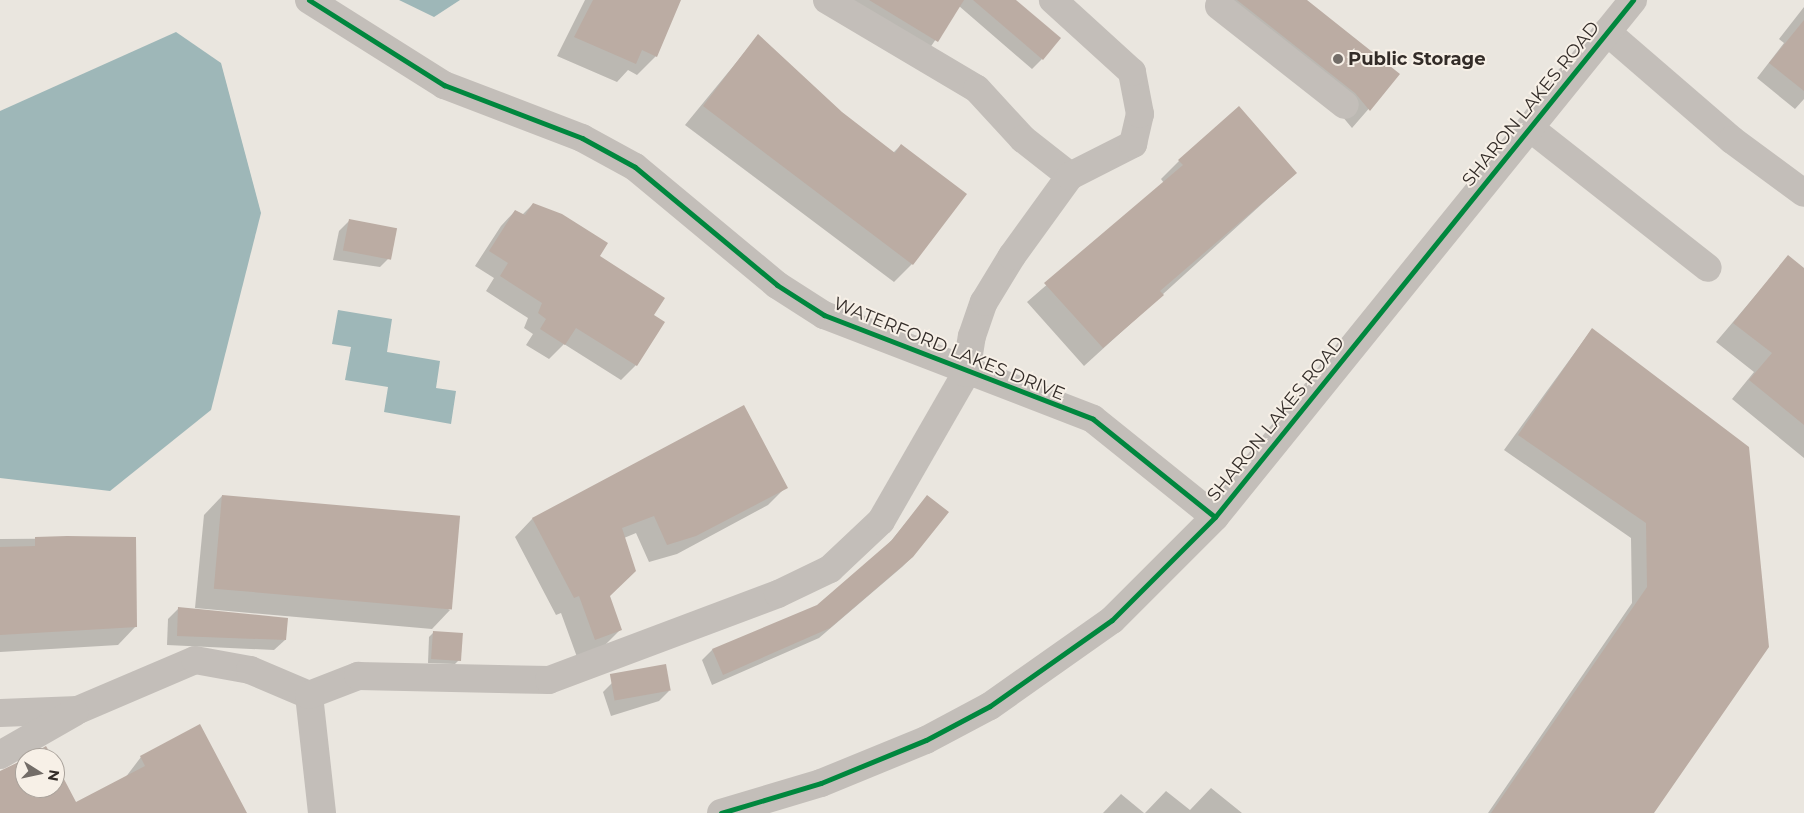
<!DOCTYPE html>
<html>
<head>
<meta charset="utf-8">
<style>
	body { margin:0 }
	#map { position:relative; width:1804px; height:813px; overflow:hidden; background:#eae6df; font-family:Montserrat,sans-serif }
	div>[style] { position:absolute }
	.water>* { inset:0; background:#9eb7b8 }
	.shadow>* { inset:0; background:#0003 }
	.building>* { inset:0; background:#bbaca3; transform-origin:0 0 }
	.minor>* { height:28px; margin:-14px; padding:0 14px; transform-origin:14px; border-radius:14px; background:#c3beb9 }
	.cycleway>* { height:5px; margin:-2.5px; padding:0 2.5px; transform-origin:2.5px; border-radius:2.5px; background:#00873e }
	.dots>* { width:14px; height:14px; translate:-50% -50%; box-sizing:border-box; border:2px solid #f7f0e7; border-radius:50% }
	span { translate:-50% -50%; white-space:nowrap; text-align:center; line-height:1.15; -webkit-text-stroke:4px #f7f0e7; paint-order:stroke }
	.poi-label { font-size:18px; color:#332c28; font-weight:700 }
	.left { translate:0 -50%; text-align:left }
	.street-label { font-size:18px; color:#332c28 }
	.north { position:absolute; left:15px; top:748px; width:50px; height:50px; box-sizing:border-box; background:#f7f0e7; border:1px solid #a9a29b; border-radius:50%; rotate:100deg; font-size:14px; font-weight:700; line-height:20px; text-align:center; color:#332c28 }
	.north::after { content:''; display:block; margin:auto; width:18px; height:22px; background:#736d68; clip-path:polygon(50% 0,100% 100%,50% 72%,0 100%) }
</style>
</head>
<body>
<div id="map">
	<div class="water">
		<i style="clip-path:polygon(399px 0,460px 0,434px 17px)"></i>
		<i style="clip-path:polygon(176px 32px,221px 63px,261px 213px,211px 410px,110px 491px,0 478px,0 111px)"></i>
		<i style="clip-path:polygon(338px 310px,392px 319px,387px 352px,440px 361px,436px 388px,456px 391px,451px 424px,384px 412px,388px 387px,345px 380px,351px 347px,332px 344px)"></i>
	</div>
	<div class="shadow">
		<i style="clip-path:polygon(585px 0,679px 0,656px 56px,637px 75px,628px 70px,617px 82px,557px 56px)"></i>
		<i style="clip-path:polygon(842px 0,1014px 0,1042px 59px,1032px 69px,959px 6px,927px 52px)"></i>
		<i style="clip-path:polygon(1206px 0,1305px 0,1398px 75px,1352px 128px,1337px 110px)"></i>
		<i style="clip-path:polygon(1804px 7px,1804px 99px,1795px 109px,1757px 78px,1784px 43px,1779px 39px)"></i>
		<i style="clip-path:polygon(758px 36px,841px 113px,893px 153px,901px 145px,912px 264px,894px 282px,685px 125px)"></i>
		<i style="clip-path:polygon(1179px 161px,1296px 173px,1084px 366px,1027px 302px,1164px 183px,1161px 179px)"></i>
		<i style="clip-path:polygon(533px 204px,598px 257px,652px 315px,636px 365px,621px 380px,564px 344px,549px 359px,526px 345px,533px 334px,524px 328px,528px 318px,486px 291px,494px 278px,475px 266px,501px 226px,515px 211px,522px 215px)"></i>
		<i style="clip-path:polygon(350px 220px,390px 257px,380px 267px,333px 260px,339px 231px)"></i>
		<i style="clip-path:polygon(1788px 257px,1804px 270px,1804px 458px,1732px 399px,1754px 372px,1716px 342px)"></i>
		<i style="clip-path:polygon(1592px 329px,1747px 448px,1653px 813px,1488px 813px,1632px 603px,1631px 538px,1504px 450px)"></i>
		<i style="clip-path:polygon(744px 407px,786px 487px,768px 505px,677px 554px,649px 562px,636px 533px,624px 538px,609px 596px,620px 630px,602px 648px,577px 657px,561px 613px,556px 615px,515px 537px,532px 519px)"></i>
		<i style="clip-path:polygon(222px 496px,450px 610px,432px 629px,195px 608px,204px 515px)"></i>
		<i style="clip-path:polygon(927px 497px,913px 556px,902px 567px,819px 638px,712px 685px,702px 660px,712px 650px,818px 606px,886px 547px)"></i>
		<i style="clip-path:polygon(135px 538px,136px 626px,118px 645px,0 652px,0 539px)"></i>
		<i style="clip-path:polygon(178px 609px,285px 640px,274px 650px,167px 645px,168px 619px)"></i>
		<i style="clip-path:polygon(434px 632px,460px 659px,455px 664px,428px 663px,429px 637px)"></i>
		<i style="clip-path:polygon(613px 682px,669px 691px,659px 701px,611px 716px,603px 692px)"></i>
		<i style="clip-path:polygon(141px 757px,246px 813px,0 813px,0 772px,25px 759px,25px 788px,55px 788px,55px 765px,76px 803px,125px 778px)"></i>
		<i style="clip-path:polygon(1211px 788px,1242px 813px,1145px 813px,1166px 791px,1190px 810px)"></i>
		<i style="clip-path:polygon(1121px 794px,1144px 813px,1103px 813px)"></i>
	</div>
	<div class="building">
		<i style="clip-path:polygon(593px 0,681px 0,657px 57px,642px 50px,636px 64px,574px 37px)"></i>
		<i style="clip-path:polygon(869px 0,964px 0,938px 42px)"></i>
		<i style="clip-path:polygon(973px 0,1016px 0,1061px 38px,1043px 60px)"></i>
		<i style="clip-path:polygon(1237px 0,1307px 0,1400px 74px,1370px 111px,1355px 93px)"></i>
		<i style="clip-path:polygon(1804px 20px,1804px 91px,1769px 63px)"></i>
		<i style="clip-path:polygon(758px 34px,842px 112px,895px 153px,901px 144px,967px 194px,913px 265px,703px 106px)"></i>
		<i style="clip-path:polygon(1239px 106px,1297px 173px,1160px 291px,1164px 295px,1103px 348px,1044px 283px,1183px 165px,1178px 160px)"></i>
		<i style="clip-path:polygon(533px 203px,562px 214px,608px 243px,600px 256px,665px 298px,654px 315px,665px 322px,637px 366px,576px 328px,565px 345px,540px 329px,546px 319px,538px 313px,542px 303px,500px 276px,508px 263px,489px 251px,515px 210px,525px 215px)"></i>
		<i style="left:349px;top:219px;width:49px;height:32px;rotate:11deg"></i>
		<i style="clip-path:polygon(1788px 255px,1804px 268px,1804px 425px,1749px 380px,1772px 353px,1733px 323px)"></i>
		<i style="clip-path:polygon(1592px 328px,1749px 447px,1769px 647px,1654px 813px,1491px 813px,1647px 587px,1646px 523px,1518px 435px)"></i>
		<i style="clip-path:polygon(744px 405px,788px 488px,696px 536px,667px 545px,654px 516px,622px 528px,636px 571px,610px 596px,622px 630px,595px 640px,579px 596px,574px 598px,532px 518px)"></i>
		<i style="left:222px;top:495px;width:239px;height:94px;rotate:5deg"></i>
		<i style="clip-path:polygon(927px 495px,949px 512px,913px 557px,830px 628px,723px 675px,712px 649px,817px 605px,892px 540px)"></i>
		<i style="clip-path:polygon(67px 536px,136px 537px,137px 627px,0 635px,0 547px,35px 546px,35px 537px)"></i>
		<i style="clip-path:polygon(178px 607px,288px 618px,286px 640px,177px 636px)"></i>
		<i style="left:433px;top:631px;width:30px;height:28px;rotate:4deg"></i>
		<i style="left:666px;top:664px;width:27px;height:57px;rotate:80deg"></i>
		<i style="clip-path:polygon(200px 724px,247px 813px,0 813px,0 771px,25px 759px,25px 788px,55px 788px,55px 762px,76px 802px,145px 766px,140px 756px)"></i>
		<i style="clip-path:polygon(46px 746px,53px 758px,26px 758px)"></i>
	</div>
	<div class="minor">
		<i style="left:309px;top:0;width:160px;rotate:32.2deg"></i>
		<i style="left:444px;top:85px;width:148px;rotate:21deg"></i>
		<i style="left:582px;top:138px;width:60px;rotate:28.7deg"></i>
		<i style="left:635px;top:167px;width:185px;rotate:39.7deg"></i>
		<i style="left:777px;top:285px;width:56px;rotate:32.6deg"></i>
		<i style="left:824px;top:315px;width:288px;rotate:21.1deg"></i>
		<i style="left:1093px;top:419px;width:156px;rotate:38.8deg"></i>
		<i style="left:827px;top:0;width:174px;rotate:30.7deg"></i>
		<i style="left:977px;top:89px;width:68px;rotate:47.4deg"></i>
		<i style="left:1023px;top:139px;width:60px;rotate:38.2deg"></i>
		<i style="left:1219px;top:6px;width:160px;rotate:38.2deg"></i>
		<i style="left:1607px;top:32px;width:165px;rotate:40.8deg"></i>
		<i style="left:1732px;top:140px;width:89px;rotate:36.4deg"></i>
		<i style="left:1530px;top:128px;width:226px;rotate:38.2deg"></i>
		<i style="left:309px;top:695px;width:119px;rotate:83.7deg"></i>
		<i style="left:0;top:713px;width:78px;rotate:-2.2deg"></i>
		<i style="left:78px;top:710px;width:127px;rotate:-23.1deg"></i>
		<i style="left:195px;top:660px;width:56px;rotate:10.3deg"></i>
		<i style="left:250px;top:670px;width:64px;rotate:23deg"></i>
		<i style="left:309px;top:695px;width:53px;rotate:-21.2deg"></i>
		<i style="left:358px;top:676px;width:191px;rotate:1.2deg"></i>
		<i style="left:549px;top:680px;width:245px;rotate:-20.6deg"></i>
		<i style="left:778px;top:594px;width:58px;rotate:-25.7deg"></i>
		<i style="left:830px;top:569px;width:70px;rotate:-43.3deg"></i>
		<i style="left:881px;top:521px;width:171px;rotate:-60.1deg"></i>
		<i style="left:966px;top:373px;width:37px;rotate:-81deg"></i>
		<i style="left:972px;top:336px;width:36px;rotate:-71deg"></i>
		<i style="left:984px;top:302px;width:54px;rotate:-58.7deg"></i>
		<i style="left:1012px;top:256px;width:99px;rotate:-54.1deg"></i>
		<i style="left:1070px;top:176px;width:71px;rotate:-26.9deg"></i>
		<i style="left:1133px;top:144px;width:31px;rotate:-77deg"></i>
		<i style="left:1140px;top:114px;width:43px;rotate:-100.8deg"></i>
		<i style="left:1132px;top:72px;width:107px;rotate:-137.7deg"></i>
		<i style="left:0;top:755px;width:86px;rotate:-29.8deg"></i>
		<i style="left:721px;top:813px;width:104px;rotate:-16.7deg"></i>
		<i style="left:821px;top:783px;width:113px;rotate:-22.3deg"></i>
		<i style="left:926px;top:740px;width:72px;rotate:-28deg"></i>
		<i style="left:990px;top:706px;width:149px;rotate:-35.2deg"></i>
		<i style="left:1112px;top:620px;width:146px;rotate:-45deg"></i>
		<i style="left:1215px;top:517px;width:665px;rotate:-51.04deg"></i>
	</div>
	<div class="cycleway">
		<i style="left:309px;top:0;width:160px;rotate:32.2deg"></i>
		<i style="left:444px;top:85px;width:148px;rotate:21deg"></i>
		<i style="left:582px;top:138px;width:60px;rotate:28.7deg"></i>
		<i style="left:635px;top:167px;width:185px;rotate:39.7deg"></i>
		<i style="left:777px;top:285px;width:56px;rotate:32.6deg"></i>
		<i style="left:824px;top:315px;width:288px;rotate:21.1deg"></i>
		<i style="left:1093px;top:419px;width:156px;rotate:38.8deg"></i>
		<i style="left:721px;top:813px;width:104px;rotate:-16.7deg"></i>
		<i style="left:821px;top:783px;width:113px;rotate:-22.3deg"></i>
		<i style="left:926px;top:740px;width:72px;rotate:-28deg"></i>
		<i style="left:990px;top:706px;width:149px;rotate:-35.2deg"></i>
		<i style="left:1112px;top:620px;width:146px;rotate:-45deg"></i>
		<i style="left:1215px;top:517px;width:665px;rotate:-51.04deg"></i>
	</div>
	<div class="dots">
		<i style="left:1338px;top:59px;background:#736d68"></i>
	</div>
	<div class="poi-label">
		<span class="left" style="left:1348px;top:59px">Public Storage</span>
	</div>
	<div class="street-label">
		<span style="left:1531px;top:104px;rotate:-51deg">SHARON LAKES ROAD</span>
		<span style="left:949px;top:349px;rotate:22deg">WATERFORD LAKES DRIVE</span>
		<span style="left:1276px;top:419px;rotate:-51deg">SHARON LAKES ROAD</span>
	</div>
	<div class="north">N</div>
</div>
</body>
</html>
